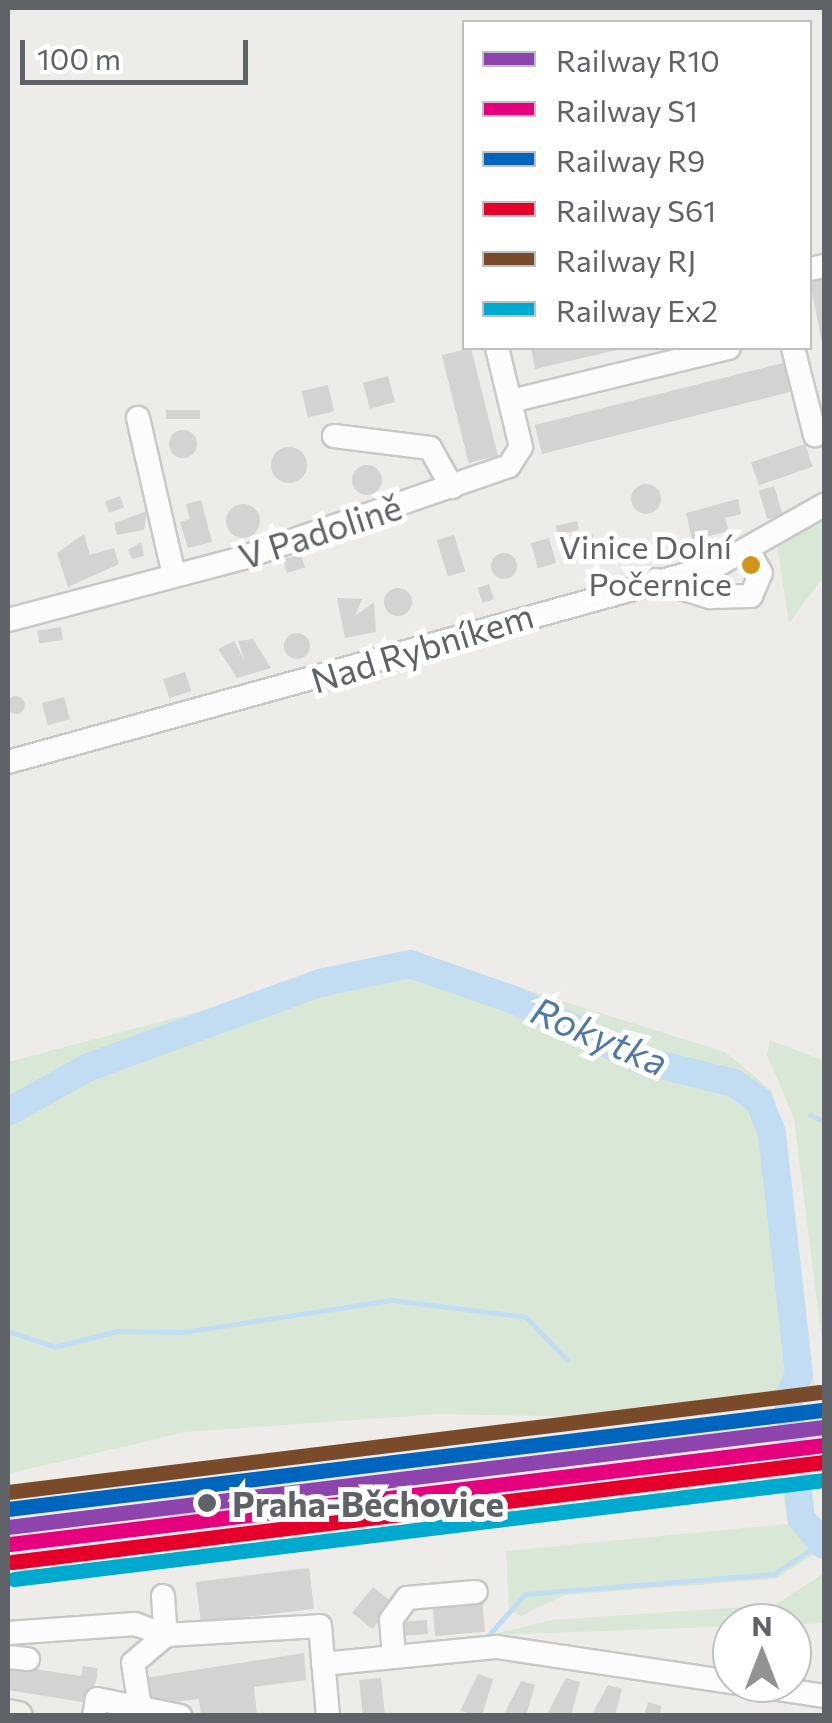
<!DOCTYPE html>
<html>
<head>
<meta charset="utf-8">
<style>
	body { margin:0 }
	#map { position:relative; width:832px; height:1723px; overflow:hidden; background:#edece9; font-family:Commissioner,sans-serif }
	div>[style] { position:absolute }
	.green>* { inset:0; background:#d8e7d6 }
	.stream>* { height:5px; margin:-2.5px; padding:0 2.5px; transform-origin:2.5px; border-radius:2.5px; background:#c2ddf2 }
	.river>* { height:28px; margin:-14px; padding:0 14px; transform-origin:14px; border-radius:14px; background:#c2ddf2 }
	.building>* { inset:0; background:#d4d3d2; transform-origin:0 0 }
	.round { border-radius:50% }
	.roads { filter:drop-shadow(2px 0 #c8c8c8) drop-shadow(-2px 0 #c8c8c8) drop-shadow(0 2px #c8c8c8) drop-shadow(0 -2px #c8c8c8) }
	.minor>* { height:22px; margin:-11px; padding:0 11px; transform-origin:11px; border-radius:11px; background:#fcfcfc }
	.major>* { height:28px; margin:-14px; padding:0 14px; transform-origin:14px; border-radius:14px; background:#f2f0e9 }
	.rail>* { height:9px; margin-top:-4.5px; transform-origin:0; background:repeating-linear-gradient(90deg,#fff 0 15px,#e3e4e3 0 30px); box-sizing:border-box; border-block:2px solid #e3e4e3 }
	.rail-1>* { height:15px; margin:-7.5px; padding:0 7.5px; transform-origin:7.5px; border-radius:7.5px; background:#8e44ad }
	.rail-2>* { height:15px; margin:-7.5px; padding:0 7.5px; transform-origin:7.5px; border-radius:7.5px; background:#e5007d }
	.rail-3>* { height:15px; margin:-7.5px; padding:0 7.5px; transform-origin:7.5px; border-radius:7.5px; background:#0065bd }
	.rail-4>* { height:15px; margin:-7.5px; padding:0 7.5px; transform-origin:7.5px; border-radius:7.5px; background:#e4002b }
	.rail-5>* { height:15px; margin:-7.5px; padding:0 7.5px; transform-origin:7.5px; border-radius:7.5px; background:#7a4b2a }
	.rail-6>* { height:15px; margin:-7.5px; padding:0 7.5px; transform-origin:7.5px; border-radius:7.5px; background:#00a9ce }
	.dots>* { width:28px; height:28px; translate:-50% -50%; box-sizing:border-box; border:5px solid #fff; border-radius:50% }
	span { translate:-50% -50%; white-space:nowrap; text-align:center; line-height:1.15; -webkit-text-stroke:10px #fff; paint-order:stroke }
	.bus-label { font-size:32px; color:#5f6266 }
	.right { translate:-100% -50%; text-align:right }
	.street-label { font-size:35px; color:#5f6266 }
	.stop-label { font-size:35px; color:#5f6266; font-weight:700 }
	.left { translate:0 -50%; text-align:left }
	.water-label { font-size:38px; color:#4e78a6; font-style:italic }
	.frame { position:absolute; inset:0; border:10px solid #5f6266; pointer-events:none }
	.legend { position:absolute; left:462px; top:20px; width:350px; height:330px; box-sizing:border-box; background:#fff; border:2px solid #bfc0c2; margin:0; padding:12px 18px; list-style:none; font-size:30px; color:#5f6266 }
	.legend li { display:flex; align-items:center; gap:20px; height:50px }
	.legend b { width:50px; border:2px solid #bfc0c2 }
	.north { position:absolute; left:712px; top:1603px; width:100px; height:100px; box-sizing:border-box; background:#fff; border:2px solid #bfc0c2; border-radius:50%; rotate:0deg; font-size:28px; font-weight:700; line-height:40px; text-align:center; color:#5f6266 }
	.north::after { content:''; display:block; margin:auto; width:35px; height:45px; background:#919294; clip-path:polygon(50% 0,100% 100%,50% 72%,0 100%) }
	.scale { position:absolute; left:20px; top:40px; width:228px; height:45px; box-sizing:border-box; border:5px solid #5f6266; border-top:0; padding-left:12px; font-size:30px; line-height:35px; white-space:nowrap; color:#5f6266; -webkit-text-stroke:8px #fff; paint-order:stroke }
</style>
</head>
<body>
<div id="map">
	<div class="green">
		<i style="clip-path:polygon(824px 514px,824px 576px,789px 623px,777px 545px)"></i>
		<i style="clip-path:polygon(414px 955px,725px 1052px,772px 1091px,815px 1390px,603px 1417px,438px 1414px,185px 1432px,8px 1474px,8px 1062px)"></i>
		<i style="clip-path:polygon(770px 1040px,824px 1061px,824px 1357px,794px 1118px,767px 1055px)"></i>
		<i style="clip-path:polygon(818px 1521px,824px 1548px,775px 1579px,565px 1595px,521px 1616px,509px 1610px,506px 1551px)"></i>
		<i style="clip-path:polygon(824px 1573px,824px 1623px,489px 1635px,551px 1620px,775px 1605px)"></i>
	</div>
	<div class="stream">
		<i style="left:759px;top:1101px;width:13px;rotate:4deg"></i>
		<i style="left:810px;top:1115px;width:15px;rotate:23deg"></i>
		<i style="left:8px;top:1331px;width:50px;rotate:18.8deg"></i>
		<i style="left:55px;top:1347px;width:64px;rotate:-14.5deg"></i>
		<i style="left:117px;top:1331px;width:66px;rotate:0.9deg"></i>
		<i style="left:183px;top:1332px;width:211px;rotate:-8.7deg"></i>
		<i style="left:392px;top:1300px;width:135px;rotate:7.2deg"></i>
		<i style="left:526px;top:1317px;width:59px;rotate:46.4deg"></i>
		<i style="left:486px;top:1638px;width:59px;rotate:-48.4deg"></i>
		<i style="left:525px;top:1594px;width:249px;rotate:-4.6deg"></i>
		<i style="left:773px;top:1574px;width:59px;rotate:-32.6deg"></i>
	</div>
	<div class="river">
		<i style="left:8px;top:1112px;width:93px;rotate:-29.1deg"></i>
		<i style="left:89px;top:1067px;width:246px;rotate:-20deg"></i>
		<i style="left:320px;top:983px;width:92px;rotate:-11.9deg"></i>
		<i style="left:410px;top:964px;width:110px;rotate:19.1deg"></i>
		<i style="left:514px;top:1000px;width:140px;rotate:25.3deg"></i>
		<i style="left:641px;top:1060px;width:96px;rotate:13.9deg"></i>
		<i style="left:734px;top:1083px;width:31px;rotate:36deg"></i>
		<i style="left:759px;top:1101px;width:35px;rotate:68deg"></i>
		<i style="left:772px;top:1134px;width:242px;rotate:83.6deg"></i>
		<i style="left:799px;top:1374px;width:27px;rotate:114deg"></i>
		<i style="left:788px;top:1399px;width:120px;rotate:83.8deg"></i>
		<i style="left:801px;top:1518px;width:35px;rotate:50deg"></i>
	</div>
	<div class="building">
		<i style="clip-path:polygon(824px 278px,824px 348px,823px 348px,810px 282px)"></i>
		<i style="left:471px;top:348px;width:111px;height:30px;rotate:76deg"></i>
		<i style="clip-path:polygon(531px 348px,620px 348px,621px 349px,535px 369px)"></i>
		<i style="left:787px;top:362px;width:30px;height:260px;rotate:76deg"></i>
		<i style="left:388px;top:376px;width:27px;height:26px;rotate:75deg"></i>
		<i style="left:328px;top:385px;width:27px;height:27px;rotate:77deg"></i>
		<i style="left:200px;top:410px;width:9px;height:34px;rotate:90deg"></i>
		<i class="round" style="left:169px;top:430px;width:28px;height:28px"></i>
		<i style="left:805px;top:444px;width:24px;height:57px;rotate:71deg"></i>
		<i class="round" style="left:271px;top:447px;width:36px;height:36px"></i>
		<i class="round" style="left:352px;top:465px;width:30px;height:30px"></i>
		<i class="round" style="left:631px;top:484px;width:30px;height:30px"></i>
		<i style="left:774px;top:486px;width:30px;height:16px;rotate:73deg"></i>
		<i style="left:120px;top:496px;width:12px;height:16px;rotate:70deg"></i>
		<i style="clip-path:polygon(738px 499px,741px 514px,725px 518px,729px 531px,692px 540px,686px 513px)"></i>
		<i style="clip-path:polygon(201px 500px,212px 542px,188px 548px,180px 522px,190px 519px,186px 504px)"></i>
		<i class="round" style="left:226px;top:504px;width:34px;height:34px"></i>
		<i style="clip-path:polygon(147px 511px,144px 530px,117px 535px,114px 523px)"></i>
		<i style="left:577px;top:521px;width:9px;height:22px;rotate:77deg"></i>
		<i style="clip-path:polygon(593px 533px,593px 551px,575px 555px,571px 538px)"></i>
		<i style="clip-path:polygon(84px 534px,90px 555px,114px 548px,119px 564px,68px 587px,57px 553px)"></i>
		<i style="left:454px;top:535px;width:38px;height:18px;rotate:73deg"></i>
		<i style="left:549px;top:538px;width:26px;height:19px;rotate:74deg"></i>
		<i style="clip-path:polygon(141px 542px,144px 556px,132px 559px,128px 550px)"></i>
		<i class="round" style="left:491px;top:553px;width:26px;height:26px"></i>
		<i style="left:301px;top:554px;width:14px;height:19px;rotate:73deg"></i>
		<i style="left:489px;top:584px;width:16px;height:12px;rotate:72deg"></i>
		<i class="round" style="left:384px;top:588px;width:28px;height:28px"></i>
		<i style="clip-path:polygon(337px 598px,362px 599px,355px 616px,374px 602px,376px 632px,345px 638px)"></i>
		<i style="left:61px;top:627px;width:13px;height:24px;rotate:81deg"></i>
		<i class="round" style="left:284px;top:633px;width:26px;height:26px"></i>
		<i style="clip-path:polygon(253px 639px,271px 668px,237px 678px,218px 649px,234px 641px,245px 661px,238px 641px)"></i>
		<i style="left:185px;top:672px;width:20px;height:23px;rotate:72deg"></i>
		<i class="round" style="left:7px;top:696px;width:18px;height:18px"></i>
		<i style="left:64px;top:697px;width:23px;height:23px;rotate:75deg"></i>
		<i style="left:232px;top:1462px;width:8px;height:71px;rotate:83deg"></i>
		<i style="left:238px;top:1507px;width:8px;height:70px;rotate:83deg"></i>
		<i style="left:309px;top:1568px;width:41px;height:114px;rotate:83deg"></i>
		<i style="left:373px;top:1587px;width:26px;height:33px;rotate:39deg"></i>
		<i style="left:482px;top:1598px;width:34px;height:50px;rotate:85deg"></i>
		<i style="left:427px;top:1620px;width:14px;height:24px;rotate:86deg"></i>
		<i style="clip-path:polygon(304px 1653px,306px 1680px,254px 1687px,257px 1716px,201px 1716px,199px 1699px,148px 1705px,144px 1678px)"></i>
		<i style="clip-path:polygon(8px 1665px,81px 1676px,83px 1666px,97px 1668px,97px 1678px,88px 1703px,8px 1690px)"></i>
		<i style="clip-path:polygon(478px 1674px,493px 1679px,482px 1716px,460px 1711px)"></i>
		<i style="left:381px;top:1678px;width:38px;height:22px;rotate:84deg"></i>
		<i style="clip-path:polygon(566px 1678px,580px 1682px,571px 1716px,547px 1714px)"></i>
		<i style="clip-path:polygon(521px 1681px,535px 1685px,526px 1716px,503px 1716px)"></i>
		<i style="clip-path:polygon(608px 1685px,622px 1689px,615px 1716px,591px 1716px)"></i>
		<i style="clip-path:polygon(648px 1702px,662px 1706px,659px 1716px,644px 1716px)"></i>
	</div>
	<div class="roads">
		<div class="minor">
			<i style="left:810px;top:269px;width:14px;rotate:-12deg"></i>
			<i style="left:793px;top:348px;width:90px;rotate:75.8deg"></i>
			<i style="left:511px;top:401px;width:224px;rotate:-13.7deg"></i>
			<i style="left:138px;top:418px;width:161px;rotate:77.1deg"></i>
			<i style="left:334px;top:436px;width:97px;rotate:7.1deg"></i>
			<i style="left:430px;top:448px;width:45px;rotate:60.6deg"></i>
			<i style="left:656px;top:580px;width:57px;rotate:17.5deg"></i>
			<i style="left:710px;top:597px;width:41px;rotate:-1.4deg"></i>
			<i style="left:751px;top:596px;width:25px;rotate:-67deg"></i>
			<i style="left:761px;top:573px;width:26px;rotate:-119deg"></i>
			<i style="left:8px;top:620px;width:242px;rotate:-14.8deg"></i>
			<i style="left:242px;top:558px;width:282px;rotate:-19deg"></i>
			<i style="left:509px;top:466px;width:22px;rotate:-58deg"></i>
			<i style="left:521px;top:447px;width:102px;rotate:-103.6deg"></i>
			<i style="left:8px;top:762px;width:735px;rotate:-15.47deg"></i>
			<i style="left:716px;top:566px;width:124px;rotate:-29.5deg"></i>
			<i style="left:163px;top:1596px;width:39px;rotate:86deg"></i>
			<i style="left:166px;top:1635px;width:154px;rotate:-3.3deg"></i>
			<i style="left:320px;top:1626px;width:90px;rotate:84.9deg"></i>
			<i style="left:8px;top:1633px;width:127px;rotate:-4.1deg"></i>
			<i style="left:135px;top:1624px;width:33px;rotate:20deg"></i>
			<i style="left:166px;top:1635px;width:43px;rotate:139.7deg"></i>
			<i style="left:133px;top:1663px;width:44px;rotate:80.8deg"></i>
			<i style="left:394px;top:1654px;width:34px;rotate:-95deg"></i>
			<i style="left:391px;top:1620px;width:27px;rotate:-54deg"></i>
			<i style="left:407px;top:1598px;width:69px;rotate:-5deg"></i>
			<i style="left:8px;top:1657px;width:20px;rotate:6deg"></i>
			<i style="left:323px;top:1664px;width:175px;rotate:-5.6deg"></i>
			<i style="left:497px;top:1647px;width:331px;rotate:8.5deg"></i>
			<i style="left:94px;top:1716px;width:17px;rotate:-80deg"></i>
			<i style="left:97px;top:1699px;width:85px;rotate:11.6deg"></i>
		</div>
		<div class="major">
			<i style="left:8px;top:1714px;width:10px;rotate:11deg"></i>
		</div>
	</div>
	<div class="rail">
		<i style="left:8px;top:1573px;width:822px;rotate:-6.99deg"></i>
	</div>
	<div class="rail-1">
		<i style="left:8px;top:1527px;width:822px;rotate:-6.99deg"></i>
	</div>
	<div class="rail-2">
		<i style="left:10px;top:1544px;width:820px;rotate:-6.93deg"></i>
	</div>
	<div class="rail-3">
		<i style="left:8px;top:1509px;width:820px;rotate:-6.93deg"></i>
	</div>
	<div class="rail-4">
		<i style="left:12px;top:1562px;width:818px;rotate:-7.02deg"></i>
	</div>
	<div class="rail-5">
		<i style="left:8px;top:1492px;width:818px;rotate:-7.02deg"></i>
	</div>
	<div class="rail-6">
		<i style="left:14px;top:1579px;width:816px;rotate:-6.97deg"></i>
	</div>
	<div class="dots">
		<i style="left:751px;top:565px;background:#d1951a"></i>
		<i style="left:207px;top:1503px;background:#5f6266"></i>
	</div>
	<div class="bus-label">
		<span class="right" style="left:732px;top:565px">Vinice Dolní<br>Počernice</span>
	</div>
	<div class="street-label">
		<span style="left:320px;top:531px;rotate:-18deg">V Padolině</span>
		<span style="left:422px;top:647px;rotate:-17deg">Nad Rybníkem</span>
	</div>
	<div class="stop-label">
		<span class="left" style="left:232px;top:1503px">Praha-Běchovice</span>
	</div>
	<div class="water-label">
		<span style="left:600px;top:1035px;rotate:23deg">Rokytka</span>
	</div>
	<div class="frame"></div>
	<ul class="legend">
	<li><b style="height:12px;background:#8e44ad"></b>Railway R10</li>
	<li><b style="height:12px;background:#e5007d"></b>Railway S1</li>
	<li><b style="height:12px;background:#0065bd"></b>Railway R9</li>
	<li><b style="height:12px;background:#e4002b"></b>Railway S61</li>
	<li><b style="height:12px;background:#7a4b2a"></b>Railway RJ</li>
	<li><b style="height:12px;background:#00a9ce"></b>Railway Ex2</li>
	</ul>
	<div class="north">N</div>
	<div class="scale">100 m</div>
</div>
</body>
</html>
